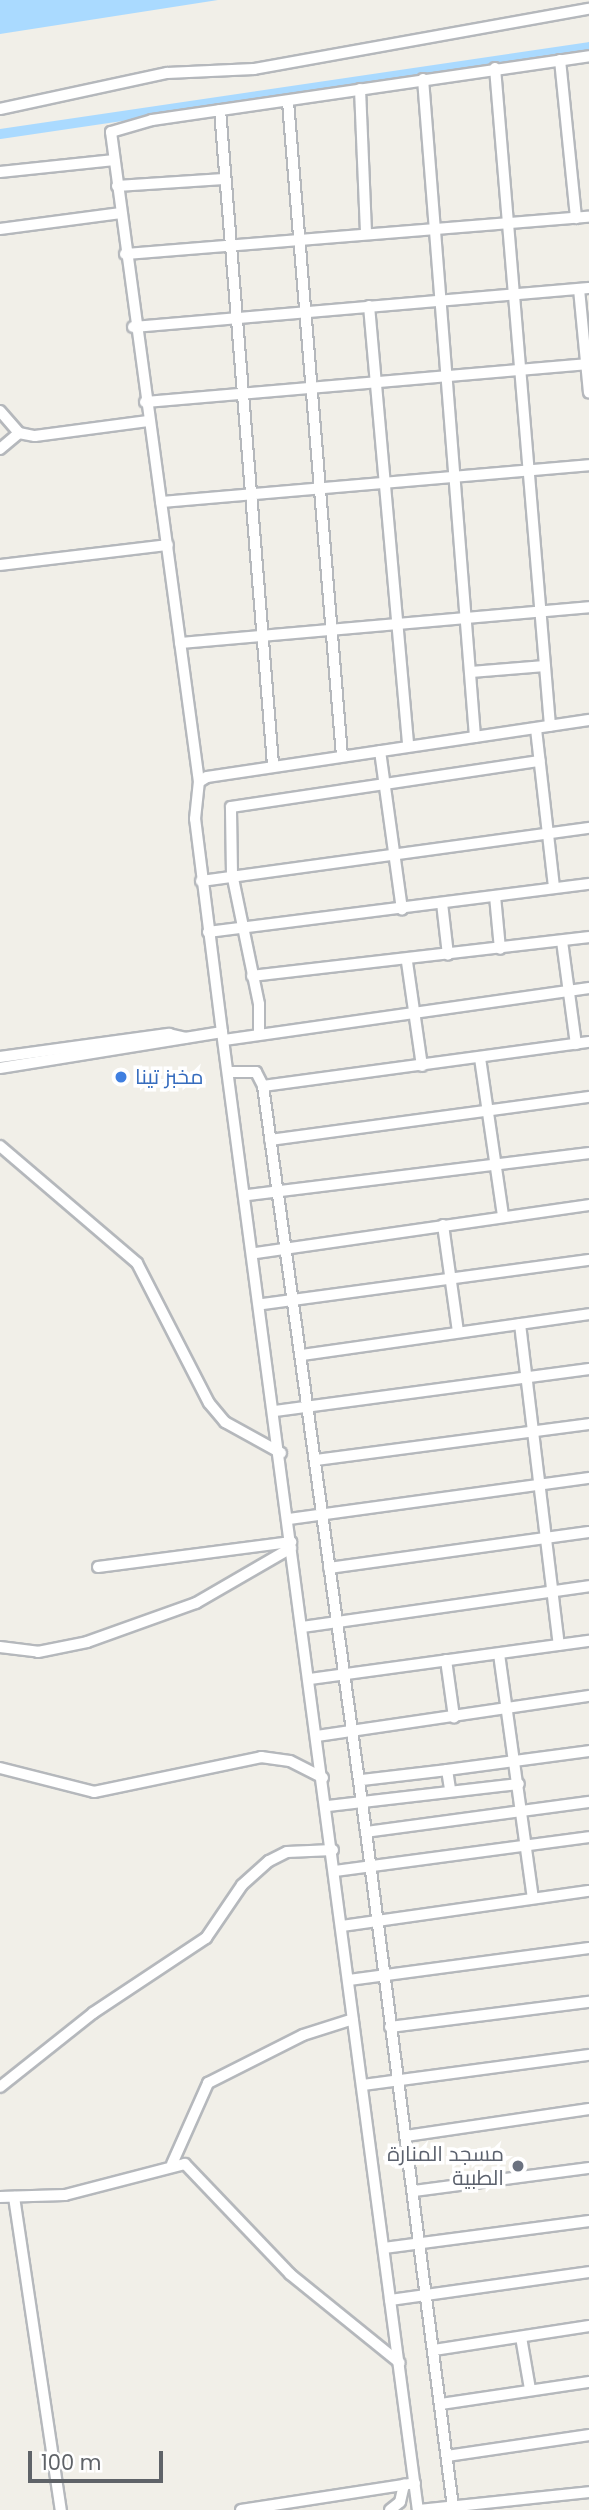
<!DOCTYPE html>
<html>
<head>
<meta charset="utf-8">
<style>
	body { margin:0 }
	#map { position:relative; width:589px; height:2510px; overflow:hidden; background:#f1efe8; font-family:Poppins,Cairo,sans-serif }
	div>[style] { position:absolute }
	.water>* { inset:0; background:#aadaff }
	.canal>* { height:10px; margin:-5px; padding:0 5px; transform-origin:5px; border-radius:5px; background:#aadaff }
	.roads { filter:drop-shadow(2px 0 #b5b8bc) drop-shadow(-2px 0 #b5b8bc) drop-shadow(0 2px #b5b8bc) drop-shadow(0 -2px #b5b8bc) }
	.minor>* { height:10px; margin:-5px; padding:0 5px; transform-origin:5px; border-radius:5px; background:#fff }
	.dots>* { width:19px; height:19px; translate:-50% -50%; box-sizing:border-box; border:4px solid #fff; border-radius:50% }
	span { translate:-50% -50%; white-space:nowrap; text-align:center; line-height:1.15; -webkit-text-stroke:7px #fff; paint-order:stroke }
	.shop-label { font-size:21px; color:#366cbe }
	.left { translate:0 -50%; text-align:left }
	.worship-label { font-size:21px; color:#5b616d }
	.right { translate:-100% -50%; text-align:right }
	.scale { position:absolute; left:28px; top:2451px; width:135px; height:32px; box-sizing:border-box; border:4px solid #5f6368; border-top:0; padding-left:9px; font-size:21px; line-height:24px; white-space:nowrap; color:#5f6368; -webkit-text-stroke:5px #fff; paint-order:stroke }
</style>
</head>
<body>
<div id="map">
	<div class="water">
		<i style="clip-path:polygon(0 0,218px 0,0 34px)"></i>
	</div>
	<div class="canal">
		<i style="left:0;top:134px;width:595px;rotate:-8.4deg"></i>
	</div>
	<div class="roads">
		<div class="minor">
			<i style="left:560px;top:60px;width:159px;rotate:84.2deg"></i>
			<i style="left:495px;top:68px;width:660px;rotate:85.22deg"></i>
			<i style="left:423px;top:79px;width:660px;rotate:85.48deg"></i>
			<i style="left:360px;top:89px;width:145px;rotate:87.6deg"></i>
			<i style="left:288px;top:102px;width:656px;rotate:85.28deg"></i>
			<i style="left:0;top:109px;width:171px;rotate:-12.2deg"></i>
			<i style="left:167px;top:73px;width:87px;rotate:-2.6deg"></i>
			<i style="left:254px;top:69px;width:340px;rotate:-10.2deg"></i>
			<i style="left:220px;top:110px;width:656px;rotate:85.37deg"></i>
			<i style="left:0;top:172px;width:115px;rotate:-6deg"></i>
			<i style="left:117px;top:186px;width:107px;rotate:-3.7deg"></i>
			<i style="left:0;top:229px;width:122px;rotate:-7.5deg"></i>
			<i style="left:125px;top:254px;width:465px;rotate:-4.6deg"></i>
			<i style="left:579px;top:289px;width:104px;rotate:84.5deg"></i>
			<i style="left:369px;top:306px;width:442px;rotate:84.9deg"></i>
			<i style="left:133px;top:327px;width:458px;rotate:-4.9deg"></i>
			<i style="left:145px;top:402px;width:446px;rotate:-4.9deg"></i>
			<i style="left:0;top:411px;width:29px;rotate:49deg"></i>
			<i style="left:19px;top:433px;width:16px;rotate:11deg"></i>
			<i style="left:35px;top:436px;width:114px;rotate:-7.6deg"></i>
			<i style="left:0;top:449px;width:25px;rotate:-40deg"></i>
			<i style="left:161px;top:502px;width:430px;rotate:-4.9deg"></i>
			<i style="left:0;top:565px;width:169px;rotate:-6.8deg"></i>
			<i style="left:180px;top:643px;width:411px;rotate:-5deg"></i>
			<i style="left:471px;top:672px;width:74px;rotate:-4.6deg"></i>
			<i style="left:536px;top:729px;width:159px;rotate:83.5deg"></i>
			<i style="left:380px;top:751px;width:160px;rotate:82.1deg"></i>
			<i style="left:199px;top:782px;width:656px;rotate:-97.71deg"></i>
			<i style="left:111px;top:132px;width:43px;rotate:-16.3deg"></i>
			<i style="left:152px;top:120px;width:442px;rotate:-8.3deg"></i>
			<i style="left:201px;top:881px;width:392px;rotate:-7.8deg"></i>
			<i style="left:495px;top:896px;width:53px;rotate:84.6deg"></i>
			<i style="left:442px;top:903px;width:52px;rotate:83.4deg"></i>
			<i style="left:208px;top:932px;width:384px;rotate:-7.2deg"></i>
			<i style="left:562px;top:941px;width:104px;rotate:82.3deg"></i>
			<i style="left:407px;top:962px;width:105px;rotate:81.8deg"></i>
			<i style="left:252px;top:976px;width:339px;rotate:-6.6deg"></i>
			<i style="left:222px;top:1032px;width:1491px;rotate:82.45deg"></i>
			<i style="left:259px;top:1033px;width:29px;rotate:-90deg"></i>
			<i style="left:259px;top:1004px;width:133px;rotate:-101.7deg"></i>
			<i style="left:232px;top:874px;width:67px;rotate:-90.9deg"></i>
			<i style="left:231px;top:807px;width:312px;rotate:-8.5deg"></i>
			<i style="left:224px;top:1040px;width:369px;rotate:-8.1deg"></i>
			<i style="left:0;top:1057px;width:171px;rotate:-7.8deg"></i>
			<i style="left:169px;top:1034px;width:17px;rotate:13deg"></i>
			<i style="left:480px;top:1058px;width:159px;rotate:81.7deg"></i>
			<i style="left:0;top:1068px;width:225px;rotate:-9.2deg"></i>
			<i style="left:222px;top:1032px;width:215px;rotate:-97.2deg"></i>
			<i style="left:195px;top:819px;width:37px;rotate:-84deg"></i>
			<i style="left:199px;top:782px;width:9px;rotate:-32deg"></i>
			<i style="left:207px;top:777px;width:386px;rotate:-8.5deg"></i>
			<i style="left:230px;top:1072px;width:26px"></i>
			<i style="left:256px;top:1072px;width:16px;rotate:63deg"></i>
			<i style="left:263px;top:1086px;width:753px;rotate:82.14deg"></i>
			<i style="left:263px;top:1086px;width:329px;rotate:-7.7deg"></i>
			<i style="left:270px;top:1140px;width:322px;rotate:-7.7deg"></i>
			<i style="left:0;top:1146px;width:180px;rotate:40.5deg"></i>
			<i style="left:137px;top:1263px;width:157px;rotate:62.8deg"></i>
			<i style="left:209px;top:1403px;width:25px;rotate:50deg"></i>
			<i style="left:225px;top:1422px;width:64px;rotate:29deg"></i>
			<i style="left:248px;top:1195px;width:344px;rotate:-7deg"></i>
			<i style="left:443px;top:1225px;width:108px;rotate:82deg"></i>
			<i style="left:256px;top:1253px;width:336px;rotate:-8.2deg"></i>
			<i style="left:263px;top:1304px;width:329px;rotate:-7.7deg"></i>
			<i style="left:520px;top:1324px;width:323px;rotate:83.1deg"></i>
			<i style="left:302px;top:1355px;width:290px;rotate:-8.1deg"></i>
			<i style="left:275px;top:1411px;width:317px;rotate:-7.6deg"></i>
			<i style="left:316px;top:1460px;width:275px;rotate:-7.5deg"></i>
			<i style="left:289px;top:1519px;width:303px;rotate:-7.8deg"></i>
			<i style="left:98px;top:1567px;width:195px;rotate:-7.4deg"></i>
			<i style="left:329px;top:1568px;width:262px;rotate:-7.9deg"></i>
			<i style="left:302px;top:1627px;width:290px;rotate:-8.1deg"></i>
			<i style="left:0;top:1647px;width:38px;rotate:7deg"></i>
			<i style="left:38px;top:1652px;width:50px;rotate:-11.5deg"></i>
			<i style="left:87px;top:1642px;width:116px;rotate:-19.7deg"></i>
			<i style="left:196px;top:1603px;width:110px;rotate:-30.1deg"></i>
			<i style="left:499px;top:1654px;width:246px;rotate:82.1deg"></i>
			<i style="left:446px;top:1660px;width:58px;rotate:82deg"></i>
			<i style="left:310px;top:1679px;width:282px;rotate:-7.8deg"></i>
			<i style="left:317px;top:1736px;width:275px;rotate:-8.4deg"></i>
			<i style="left:0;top:1768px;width:97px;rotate:14.3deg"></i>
			<i style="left:94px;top:1792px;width:171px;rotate:-11.8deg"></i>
			<i style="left:261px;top:1757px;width:29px;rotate:8deg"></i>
			<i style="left:290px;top:1761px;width:37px;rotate:27deg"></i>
			<i style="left:447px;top:1770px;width:143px;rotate:-7.6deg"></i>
			<i style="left:362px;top:1780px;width:86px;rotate:-6.7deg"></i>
			<i style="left:447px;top:1770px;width:20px;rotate:81deg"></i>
			<i style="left:328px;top:1806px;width:192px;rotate:-6.6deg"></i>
			<i style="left:335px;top:1871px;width:256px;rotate:-7.6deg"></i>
			<i style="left:342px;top:1926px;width:249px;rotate:-8.1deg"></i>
			<i style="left:349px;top:1980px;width:242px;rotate:-7.6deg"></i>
			<i style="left:390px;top:2027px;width:201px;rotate:-7.2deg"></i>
			<i style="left:363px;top:2085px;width:228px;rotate:-7.6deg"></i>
			<i style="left:0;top:2087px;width:119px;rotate:-38.5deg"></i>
			<i style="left:93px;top:2013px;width:136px;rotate:-33.6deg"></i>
			<i style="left:206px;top:1938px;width:64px;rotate:-55.8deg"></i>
			<i style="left:242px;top:1885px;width:36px;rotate:-42deg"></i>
			<i style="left:269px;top:1861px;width:20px;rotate:-27deg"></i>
			<i style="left:287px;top:1852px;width:46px;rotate:-2.5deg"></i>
			<i style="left:406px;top:2136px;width:185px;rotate:-8.4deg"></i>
			<i style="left:172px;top:2164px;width:89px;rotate:-66deg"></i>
			<i style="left:208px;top:2083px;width:106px;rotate:-26.8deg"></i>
			<i style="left:303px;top:2035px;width:52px;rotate:-17.7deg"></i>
			<i style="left:414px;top:2191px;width:177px;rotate:-7.5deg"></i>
			<i style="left:0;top:2197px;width:65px;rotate:-1.8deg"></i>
			<i style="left:65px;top:2195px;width:124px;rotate:-14.5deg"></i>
			<i style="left:185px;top:2164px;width:152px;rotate:46.3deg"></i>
			<i style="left:290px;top:2274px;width:141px;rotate:39deg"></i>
			<i style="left:14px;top:2197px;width:317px;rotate:81.5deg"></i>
			<i style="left:384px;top:2248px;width:207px;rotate:-7.5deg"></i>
			<i style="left:390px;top:2300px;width:201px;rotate:-8deg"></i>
			<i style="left:521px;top:2337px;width:53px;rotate:80.2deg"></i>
			<i style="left:434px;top:2350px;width:157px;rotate:-8.8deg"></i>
			<i style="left:441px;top:2404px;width:150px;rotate:-8.5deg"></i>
			<i style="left:447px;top:2456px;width:144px;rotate:-8.4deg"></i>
			<i style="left:453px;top:2507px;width:681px;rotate:-97.34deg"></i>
			<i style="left:366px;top:1832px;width:225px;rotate:-7.7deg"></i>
			<i style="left:241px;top:2510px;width:176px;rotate:-8.8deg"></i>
			<i style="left:390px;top:2510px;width:13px;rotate:-39deg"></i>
			<i style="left:400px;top:2502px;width:18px;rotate:-77deg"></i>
			<i style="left:419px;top:2510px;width:171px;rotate:-6deg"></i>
		</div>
	</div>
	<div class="dots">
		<i style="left:121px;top:1077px;background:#3f7fe0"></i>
		<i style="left:518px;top:2166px;background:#6b7280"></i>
	</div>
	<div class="shop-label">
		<span class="left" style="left:135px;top:1077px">مخبز تينا</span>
	</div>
	<div class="worship-label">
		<span class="right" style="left:504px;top:2166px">مسجد المنارة<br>الطبية</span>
	</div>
	<div class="scale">100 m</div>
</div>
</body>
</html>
